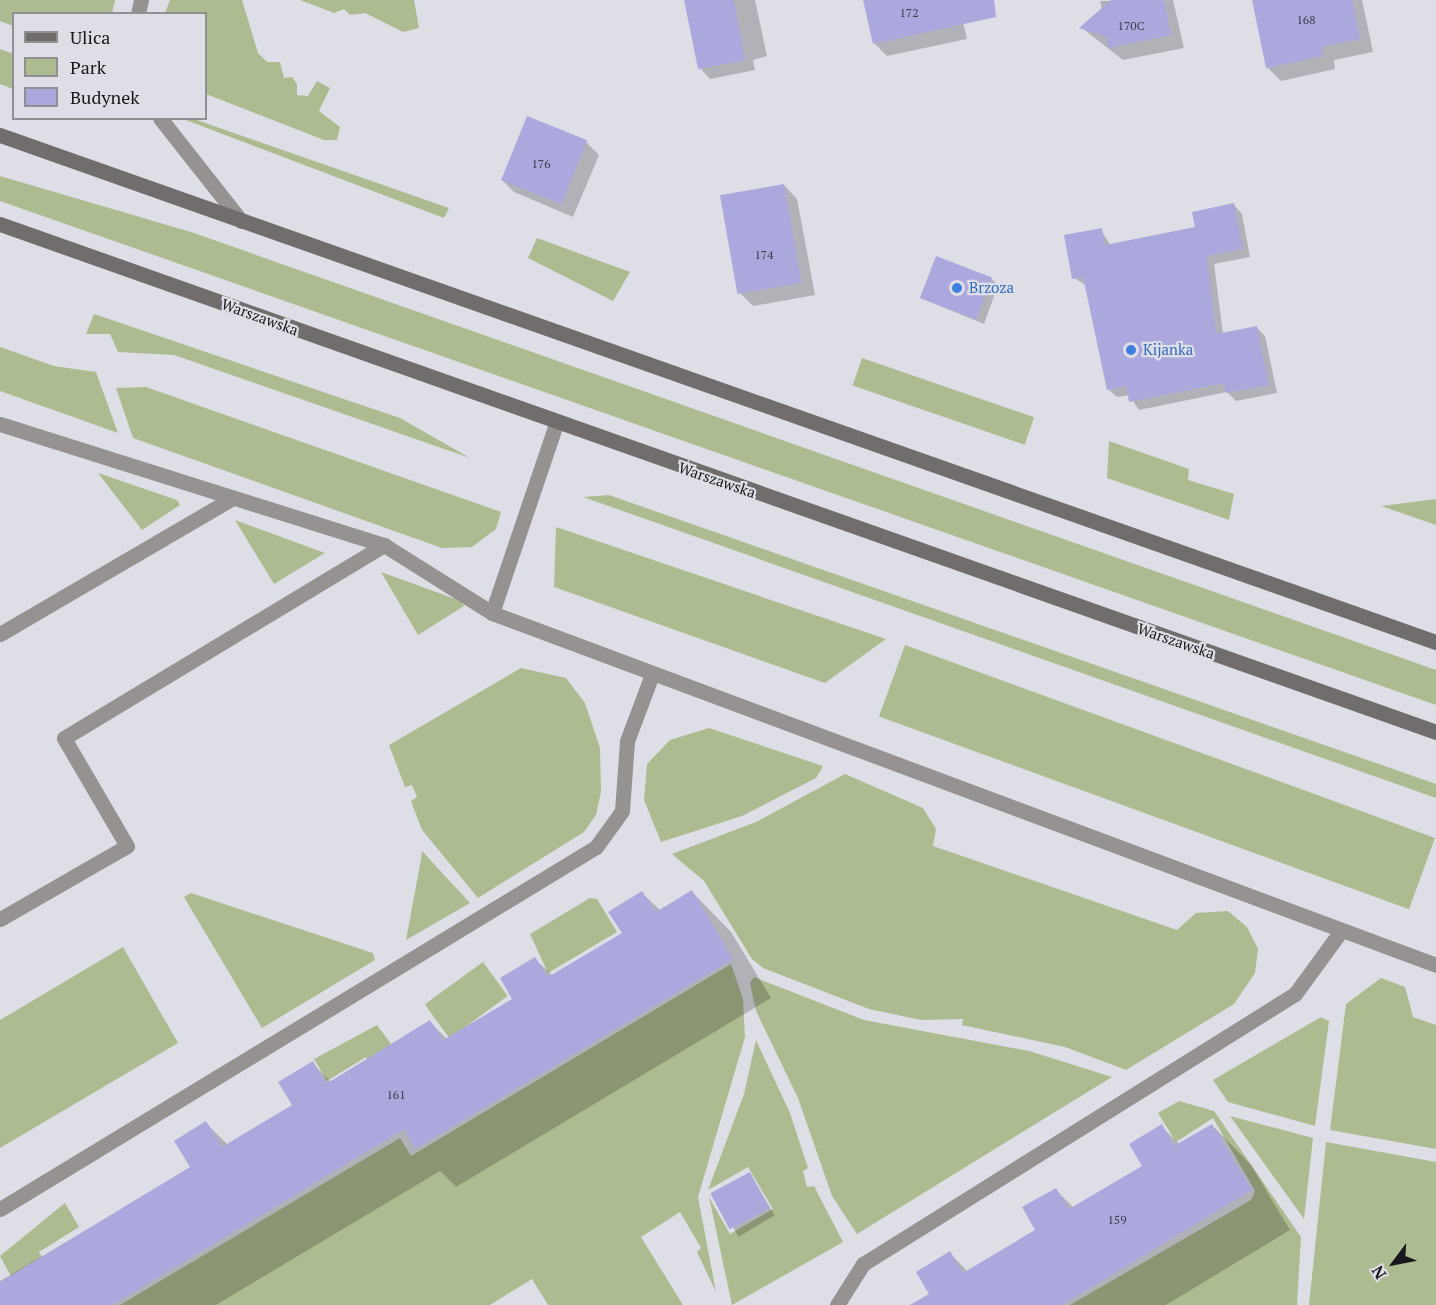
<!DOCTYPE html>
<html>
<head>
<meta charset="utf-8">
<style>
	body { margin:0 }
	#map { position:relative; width:1436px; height:1305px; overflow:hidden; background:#dedfe6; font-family:"PT Serif",serif }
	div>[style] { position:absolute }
	.green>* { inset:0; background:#adbc90; transform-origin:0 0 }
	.shadow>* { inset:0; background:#0003; transform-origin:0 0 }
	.building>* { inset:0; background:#aba8dd; transform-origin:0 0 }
	.lane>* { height:15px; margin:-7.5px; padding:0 7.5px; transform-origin:7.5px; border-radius:7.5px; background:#969292 }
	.secondary>* { height:15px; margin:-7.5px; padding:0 7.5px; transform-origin:7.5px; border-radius:7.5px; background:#726d6d }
	.dots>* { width:16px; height:16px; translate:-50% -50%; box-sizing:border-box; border:3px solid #dedfe6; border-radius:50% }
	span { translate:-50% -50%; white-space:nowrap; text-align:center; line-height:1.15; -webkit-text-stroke:4.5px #dedfe6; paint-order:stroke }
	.number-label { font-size:12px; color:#3d3c4b }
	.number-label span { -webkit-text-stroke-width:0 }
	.shop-label { font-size:15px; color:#366cbe }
	.left { translate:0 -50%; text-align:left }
	.street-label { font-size:15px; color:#18181a }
	.legend { position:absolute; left:12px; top:12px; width:195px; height:108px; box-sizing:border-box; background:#dedfe6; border:2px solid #8f8f94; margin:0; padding:8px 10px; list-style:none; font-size:18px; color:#18181a }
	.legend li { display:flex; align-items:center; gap:12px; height:30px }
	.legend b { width:30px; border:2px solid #8f8f94 }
	.north { position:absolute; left:1364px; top:1233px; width:60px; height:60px; -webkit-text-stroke:4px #dedfe6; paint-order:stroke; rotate:238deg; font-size:16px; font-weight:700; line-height:24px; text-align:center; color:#18181a }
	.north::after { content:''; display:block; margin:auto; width:21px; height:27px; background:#18181a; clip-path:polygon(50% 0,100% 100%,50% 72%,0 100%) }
</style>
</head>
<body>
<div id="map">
	<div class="green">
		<i style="clip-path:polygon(0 0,115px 0,112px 13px,14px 14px,13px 26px,0 21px)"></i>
		<i style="clip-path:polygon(170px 0,242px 0,258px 53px,267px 62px,280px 62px,284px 78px,292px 77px,297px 84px,297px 95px,308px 96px,317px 81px,330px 88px,319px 111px,340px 127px,337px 140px,324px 140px,206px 94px,206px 14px,165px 13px)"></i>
		<i style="clip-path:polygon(300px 0,414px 0,419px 28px,403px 32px,365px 13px,350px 15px,344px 9px,334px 13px)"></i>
		<i style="clip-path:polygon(0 49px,13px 54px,13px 89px,0 84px)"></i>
		<i style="clip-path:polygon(183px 119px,194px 119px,449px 208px,444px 218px)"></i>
		<i style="clip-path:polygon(0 176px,191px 232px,1436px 670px,1436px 705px,0 201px)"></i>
		<i style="clip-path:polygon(537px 238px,630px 272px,613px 301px,528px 258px)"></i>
		<i style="clip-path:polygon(94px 314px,400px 418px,470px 458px,174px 355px,118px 352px,110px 334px,86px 334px)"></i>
		<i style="clip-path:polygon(0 347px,54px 366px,96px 372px,118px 433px,0 391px)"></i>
		<i style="left:862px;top:358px;width:182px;height:29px;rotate:19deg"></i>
		<i style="clip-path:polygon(146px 387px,501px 512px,496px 529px,472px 547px,442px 548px,133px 438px,116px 388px)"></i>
		<i style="clip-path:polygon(1109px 441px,1189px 469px,1188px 480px,1234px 494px,1229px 520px,1107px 478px)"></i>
		<i style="clip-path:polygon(98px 473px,177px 500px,180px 505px,142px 530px)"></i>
		<i style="clip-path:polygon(609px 495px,1436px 784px,1436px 798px,583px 497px)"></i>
		<i style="clip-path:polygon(1436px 499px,1436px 525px,1381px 506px)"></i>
		<i style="clip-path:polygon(235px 520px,325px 553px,274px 584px)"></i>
		<i style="clip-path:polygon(556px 527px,886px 639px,825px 683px,554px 587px)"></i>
		<i style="clip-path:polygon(381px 572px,461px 601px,464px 606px,418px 635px)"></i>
		<i style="left:905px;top:645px;width:564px;height:76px;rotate:20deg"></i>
		<i style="clip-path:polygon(521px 668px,566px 678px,585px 703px,600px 748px,601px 792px,596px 815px,584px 832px,478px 898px,422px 830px,411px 801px,417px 797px,412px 785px,405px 787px,389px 745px)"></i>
		<i style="clip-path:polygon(709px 728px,823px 766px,816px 778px,742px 816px,661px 842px,644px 800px,647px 764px,670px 740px)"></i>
		<i style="clip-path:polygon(845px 774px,923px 808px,936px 829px,933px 846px,1177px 930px,1196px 913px,1228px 911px,1247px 927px,1258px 949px,1255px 973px,1234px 1004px,1126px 1070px,1065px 1047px,962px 1025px,963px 1019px,921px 1020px,869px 1009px,763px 968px,752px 959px,704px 881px,672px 854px,756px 822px)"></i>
		<i style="clip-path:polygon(422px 851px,470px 903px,406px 940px,421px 859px)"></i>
		<i style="clip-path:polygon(191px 893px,373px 953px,375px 960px,262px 1028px,184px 897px)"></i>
		<i style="clip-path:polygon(590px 898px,597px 899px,617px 932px,548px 973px,530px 934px)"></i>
		<i style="clip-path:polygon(123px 947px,178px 1043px,0 1148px,0 1020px)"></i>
		<i style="left:483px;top:962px;width:42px;height:72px;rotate:54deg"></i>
		<i style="clip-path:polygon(731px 964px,743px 999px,745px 1037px,698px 1197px,716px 1292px,697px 1252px,701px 1248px,680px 1212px,641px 1237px,683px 1305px,548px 1305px,532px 1279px,490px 1305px,120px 1305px,400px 1138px,411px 1156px)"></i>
		<i style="clip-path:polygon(754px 977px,864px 1020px,1029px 1051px,1112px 1077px,857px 1234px,832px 1196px,798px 1098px,756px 1011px,750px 983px)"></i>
		<i style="clip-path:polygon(1381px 978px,1405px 987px,1413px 1017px,1436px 1025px,1436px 1149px,1330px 1130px,1346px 1004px)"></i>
		<i style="clip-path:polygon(1321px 1017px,1329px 1021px,1315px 1126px,1228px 1102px,1213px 1080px)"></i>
		<i style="clip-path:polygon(377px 1025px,403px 1060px,377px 1076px,366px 1057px,327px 1081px,314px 1059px)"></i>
		<i style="clip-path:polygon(756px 1040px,790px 1113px,808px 1168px,803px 1171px,807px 1187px,814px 1186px,843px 1242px,732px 1305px,709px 1197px,730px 1234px,773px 1209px,748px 1167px,708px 1190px,744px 1094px)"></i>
		<i style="clip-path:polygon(1179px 1101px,1214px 1111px,1301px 1237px,1297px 1305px,1070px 1305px,1251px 1200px,1255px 1191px,1213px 1118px,1176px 1142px,1158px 1113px)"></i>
		<i style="clip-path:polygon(1230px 1116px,1313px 1138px,1304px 1219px)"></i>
		<i style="clip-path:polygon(1326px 1142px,1436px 1162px,1436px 1305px,1309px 1305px)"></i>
		<i style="clip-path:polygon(65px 1203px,79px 1227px,39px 1252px,53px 1274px,20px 1293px,0 1256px)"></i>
	</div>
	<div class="shadow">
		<i style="clip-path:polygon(685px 0,755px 0,767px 56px,753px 60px,755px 70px,710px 79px,700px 68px)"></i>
		<i style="clip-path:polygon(864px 0,958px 0,967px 39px,887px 56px,874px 43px)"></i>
		<i style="clip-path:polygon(1173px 0,1184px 48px,1123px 60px,1082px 28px,1102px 10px,1100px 1px)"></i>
		<i style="clip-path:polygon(1254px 0,1362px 0,1373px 52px,1334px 60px,1335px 69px,1281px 81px,1268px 68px)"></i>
		<i style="clip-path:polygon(586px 142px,599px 155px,573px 217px,514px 192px,501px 179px)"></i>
		<i style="clip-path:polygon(784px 185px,797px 199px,815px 295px,753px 306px,740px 293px)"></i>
		<i style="clip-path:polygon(1234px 205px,1242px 214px,1250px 257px,1214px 264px,1223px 334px,1256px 327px,1265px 336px,1277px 393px,1236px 401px,1227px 392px,1139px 410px,1129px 395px,1117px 397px,1108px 389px,1087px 286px,1074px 278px,1101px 230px,1111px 246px,1197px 228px)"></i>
		<i style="clip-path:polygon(991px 278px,998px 285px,984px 324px,923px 299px)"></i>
		<i style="clip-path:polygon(692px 892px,731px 932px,771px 998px,456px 1187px,440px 1171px,216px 1305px,0 1305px,0 1281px,192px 1168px,206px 1123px,228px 1145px,294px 1106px,312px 1063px,332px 1083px,430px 1022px,447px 1039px,514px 999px,535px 959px,553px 976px,624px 934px,642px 893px,661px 911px)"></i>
		<i style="clip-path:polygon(1212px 1125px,1251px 1165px,1290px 1230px,1166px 1305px,913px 1305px,930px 1294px,950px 1253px,968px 1272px,1037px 1230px,1056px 1190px,1074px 1208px,1144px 1166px,1161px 1126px,1180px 1145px)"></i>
		<i style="left:750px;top:1174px;width:48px;height:42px;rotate:59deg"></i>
	</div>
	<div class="building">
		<i style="clip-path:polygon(684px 0,734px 0,745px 60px,698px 69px)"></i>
		<i style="clip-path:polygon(863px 0,994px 0,996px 17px,873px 44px)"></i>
		<i style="clip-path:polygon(1111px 0,1164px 0,1171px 35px,1108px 48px,1107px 37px,1079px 28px)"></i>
		<i style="clip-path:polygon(1252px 0,1352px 0,1360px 39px,1321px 47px,1323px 56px,1266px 68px)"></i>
		<i style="left:527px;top:116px;width:65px;height:69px;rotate:22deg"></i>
		<i style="left:784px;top:184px;width:100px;height:65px;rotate:80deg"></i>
		<i style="clip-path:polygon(1234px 203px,1243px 249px,1207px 256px,1216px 334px,1257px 326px,1269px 385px,1226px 393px,1224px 383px,1129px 402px,1126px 386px,1107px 390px,1083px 277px,1072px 279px,1064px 235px,1102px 228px,1105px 245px,1195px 227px,1192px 212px)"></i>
		<i style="left:936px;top:256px;width:60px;height:45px;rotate:21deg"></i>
		<i style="clip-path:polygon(692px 890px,733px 959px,415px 1149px,404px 1129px,112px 1305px,0 1305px,0 1282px,190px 1167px,174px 1141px,206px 1121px,222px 1147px,292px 1105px,278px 1082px,313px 1061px,326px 1084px,430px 1020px,443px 1040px,512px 999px,500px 978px,535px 957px,548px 977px,622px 933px,608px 912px,642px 891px,656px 912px)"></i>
		<i style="clip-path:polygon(1162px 1124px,1174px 1146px,1212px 1124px,1252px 1190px,1062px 1305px,910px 1305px,929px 1294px,916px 1272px,950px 1251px,963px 1273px,1035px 1230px,1022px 1207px,1056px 1188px,1069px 1209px,1142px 1166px,1129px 1144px)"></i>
		<i style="left:750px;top:1172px;width:41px;height:45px;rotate:62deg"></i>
	</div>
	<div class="lane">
		<i style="left:138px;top:14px;width:14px;rotate:-78deg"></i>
		<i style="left:160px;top:118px;width:131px;rotate:51.8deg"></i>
		<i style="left:0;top:424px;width:403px;rotate:17.5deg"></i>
		<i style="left:384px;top:545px;width:128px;rotate:32.2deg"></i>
		<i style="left:492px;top:613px;width:1007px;rotate:20.45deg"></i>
		<i style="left:492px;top:613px;width:200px;rotate:-71.3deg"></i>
		<i style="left:0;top:634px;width:268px;rotate:-30.3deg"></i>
		<i style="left:0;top:919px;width:146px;rotate:-29.9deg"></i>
		<i style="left:127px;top:846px;width:125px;rotate:-120.3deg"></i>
		<i style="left:64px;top:738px;width:374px;rotate:-31.1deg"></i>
		<i style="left:0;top:1209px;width:697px;rotate:-31.27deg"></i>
		<i style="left:596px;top:847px;width:44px;rotate:-54.2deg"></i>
		<i style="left:622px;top:811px;width:70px;rotate:-85.9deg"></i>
		<i style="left:627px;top:741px;width:68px;rotate:-69.4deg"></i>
		<i style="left:837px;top:1305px;width:49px;rotate:-57.6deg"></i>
		<i style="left:863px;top:1264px;width:509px;rotate:-32.01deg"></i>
		<i style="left:1295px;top:994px;width:78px;rotate:-53.9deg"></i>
	</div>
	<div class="secondary">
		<i style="left:0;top:135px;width:1523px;rotate:19.45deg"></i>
		<i style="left:0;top:224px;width:1523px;rotate:19.48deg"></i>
	</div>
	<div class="dots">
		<i style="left:957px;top:288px;background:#3f7fe0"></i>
		<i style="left:1131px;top:350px;background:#3f7fe0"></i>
	</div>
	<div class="number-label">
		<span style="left:909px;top:13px">172</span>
		<span style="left:1306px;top:20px">168</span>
		<span style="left:1131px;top:26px">170C</span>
		<span style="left:541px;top:164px">176</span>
		<span style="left:764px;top:255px">174</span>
		<span style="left:396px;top:1095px">161</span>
		<span style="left:1117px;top:1220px">159</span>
	</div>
	<div class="shop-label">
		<span class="left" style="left:969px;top:288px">Brzoza</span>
		<span class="left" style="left:1143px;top:350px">Kijanka</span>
	</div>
	<div class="street-label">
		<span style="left:260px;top:317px;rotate:20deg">Warszawska</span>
		<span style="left:717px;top:480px;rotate:19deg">Warszawska</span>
		<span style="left:1176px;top:641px;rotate:19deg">Warszawska</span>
	</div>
	<ul class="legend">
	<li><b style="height:8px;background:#726d6d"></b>Ulica</li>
	<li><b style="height:16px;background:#adbc90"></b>Park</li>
	<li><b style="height:16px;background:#aba8dd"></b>Budynek</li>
	</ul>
	<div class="north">N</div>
</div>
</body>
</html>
